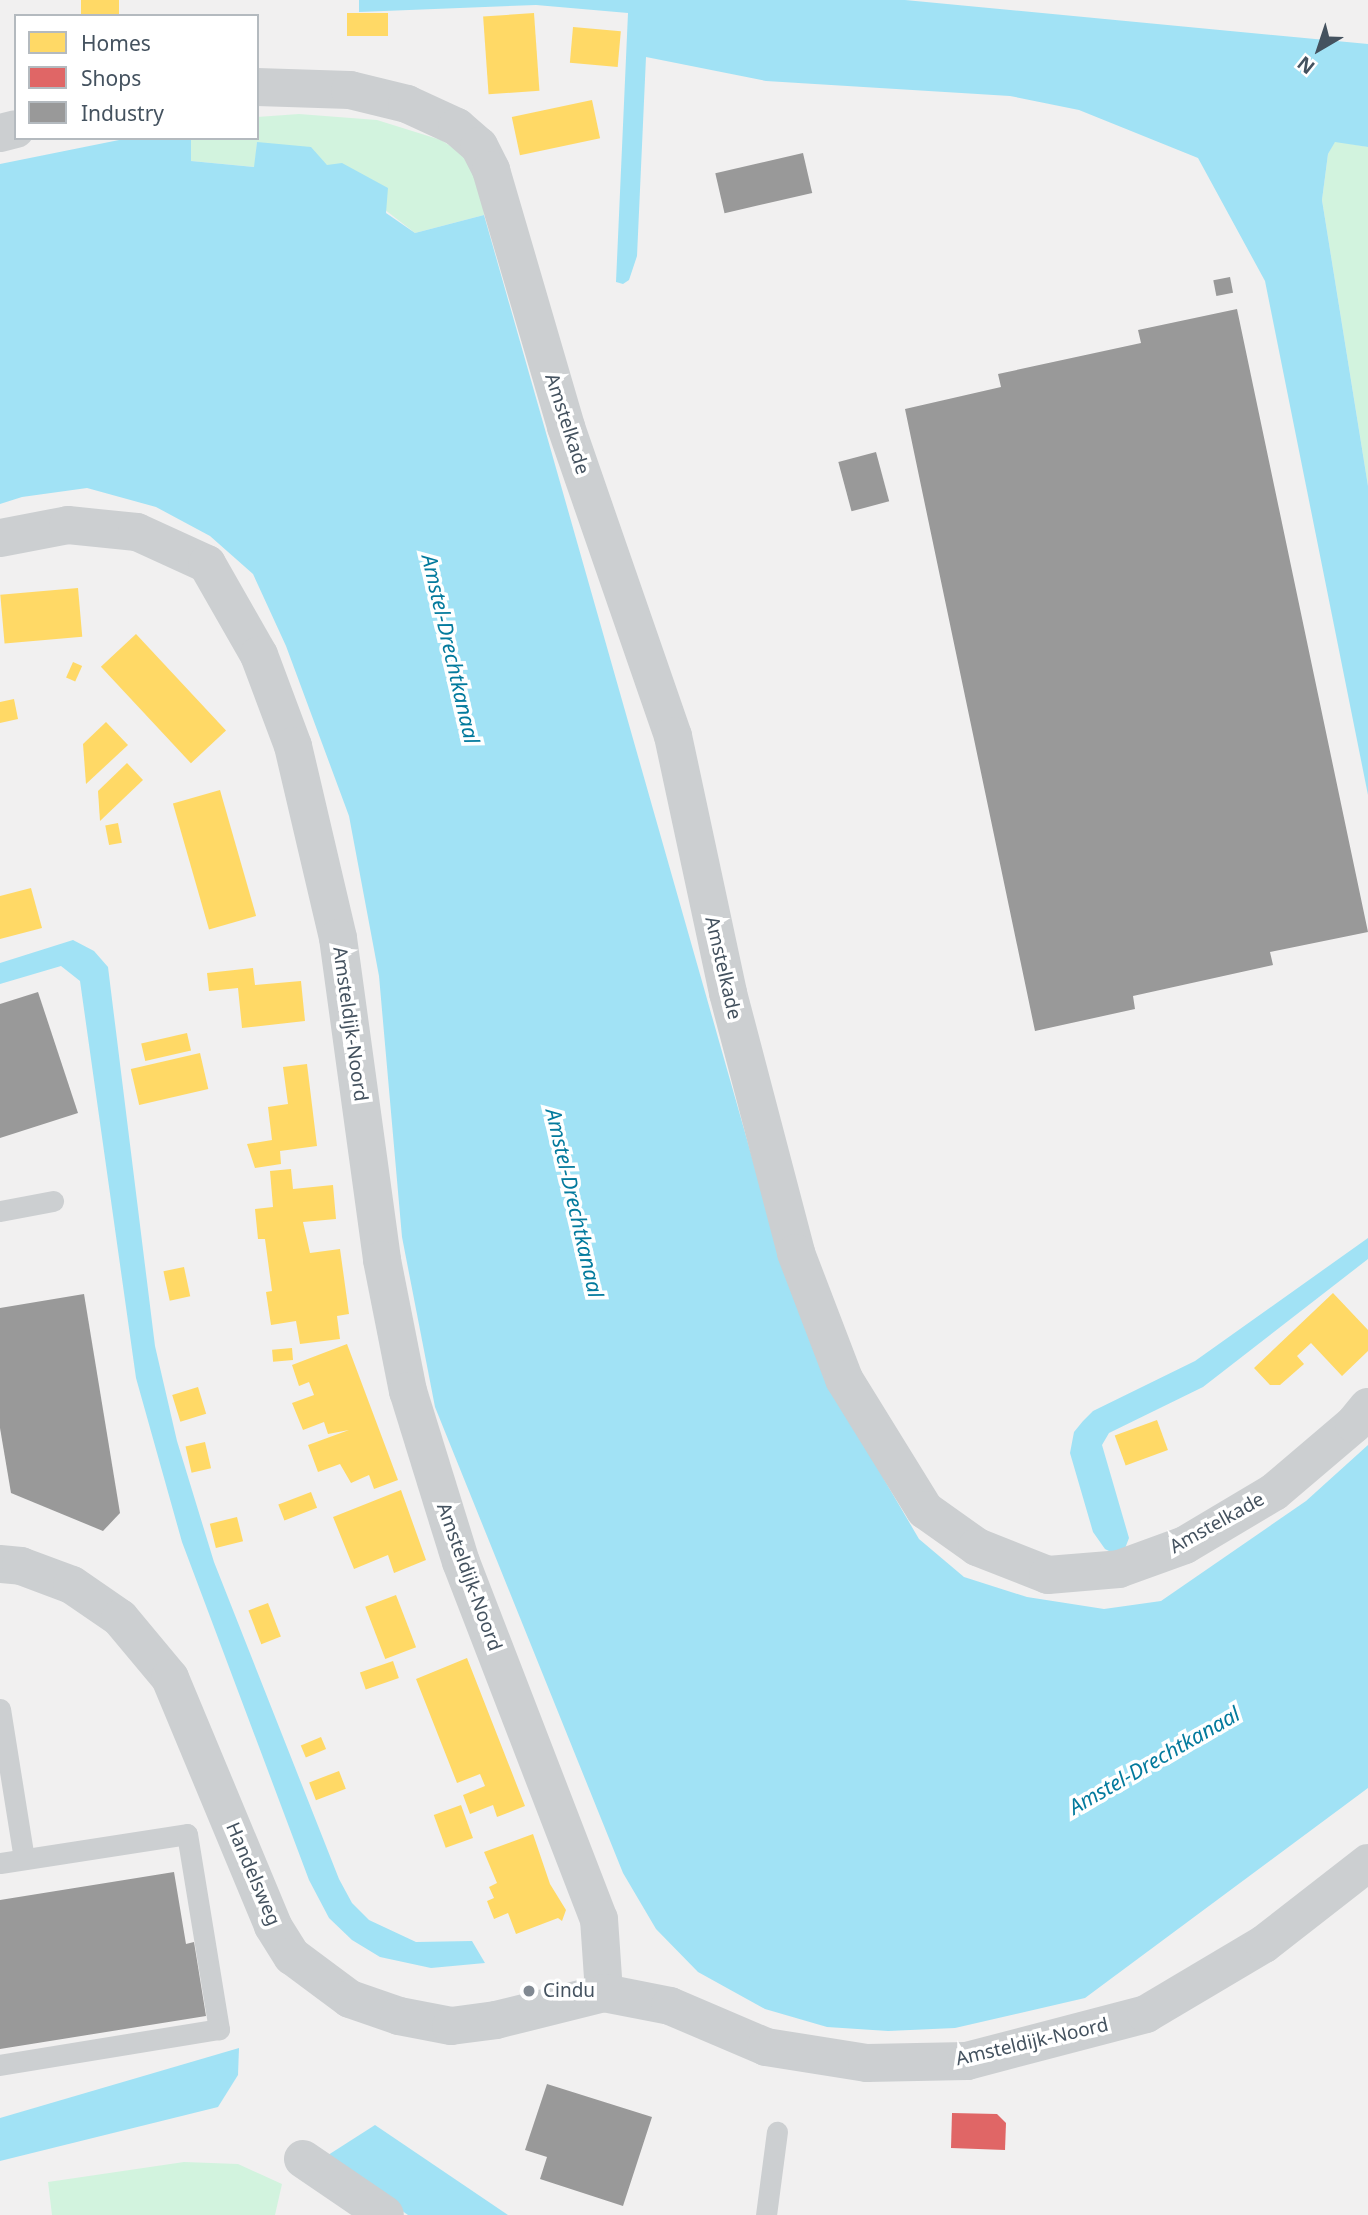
<!DOCTYPE html>
<html>
<head>
<meta charset="utf-8">
<style>
	body { margin:0 }
	#map { position:relative; width:1368px; height:2215px; overflow:hidden; background:#f1f0f0; font-family:"Noto Sans",sans-serif }
	div>[style] { position:absolute }
	.green>* { inset:0; background:#d2f3de }
	.water>* { inset:0; background:#a1e2f5 }
	.homes>* { inset:0; background:#ffd966; transform-origin:0 0 }
	.shops>* { inset:0; background:#e06666 }
	.industry>* { inset:0; background:#999; transform-origin:0 0 }
	.service>* { height:21px; margin:-10.5px; padding:0 10.5px; transform-origin:10.5px; border-radius:10.5px; background:#cccfd1 }
	.minor>* { height:38px; margin:-19px; padding:0 19px; transform-origin:19px; border-radius:19px; background:#cccfd1 }
	.tertiary>* { height:38px; margin:-19px; padding:0 19px; transform-origin:19px; border-radius:19px; background:#cccfd1 }
	.dots>* { width:19px; height:19px; translate:-50% -50%; box-sizing:border-box; border:4px solid #fff; border-radius:50% }
	span { translate:-50% -50%; white-space:nowrap; text-align:center; line-height:1.15; -webkit-text-stroke:7px #fff; paint-order:stroke }
	.street-label { font-size:19px; color:#44525f }
	.poi-label { font-size:19px; color:#44525f }
	.left { translate:0 -50%; text-align:left }
	.water-label { font-size:21px; color:#037a9d; font-style:italic }
	.legend { position:absolute; left:14px; top:14px; width:245px; height:126px; box-sizing:border-box; background:#fff; border:2px solid #b4babf; margin:0; padding:9px 12px; list-style:none; font-size:21px; color:#44525f }
	.legend li { display:flex; align-items:center; gap:14px; height:35px }
	.legend b { width:35px; border:2px solid #b4babf }
	.north { position:absolute; left:1284px; top:14px; width:70px; height:70px; -webkit-text-stroke:5px #fff; paint-order:stroke; rotate:219deg; font-size:19px; font-weight:700; line-height:28px; text-align:center; color:#44525f }
	.north::after { content:''; display:block; margin:auto; width:24px; height:32px; background:#44525f; clip-path:polygon(50% 0,100% 100%,50% 72%,0 100%) }
</style>
</head>
<body>
<div id="map">
	<div class="green">
		<i style="clip-path:polygon(299px 114px,377px 120px,441px 140px,480px 165px,484px 215px,415px 233px,327px 165px,257px 142px,255px 167px,191px 161px,191px 138px,257px 138px,257px 117px)"></i>
		<i style="clip-path:polygon(1335px 141px,1368px 147px,1368px 486px,1322px 200px,1328px 154px)"></i>
		<i style="clip-path:polygon(184px 2162px,238px 2164px,282px 2184px,275px 2215px,52px 2215px,48px 2182px)"></i>
	</div>
	<div class="water">
		<i style="clip-path:polygon(359px 0,905px 0,1368px 44px,1368px 147px,1335px 142px,1328px 154px,1322px 200px,1368px 486px,1368px 795px,1265px 281px,1198px 158px,1079px 110px,1010px 96px,766px 81px,646px 57px,637px 256px,629px 280px,623px 284px,616px 282px,628px 13px,536px 5px,359px 12px)"></i>
		<i style="clip-path:polygon(129px 138px,191px 138px,191px 161px,254px 167px,257px 142px,311px 147px,327px 165px,342px 163px,388px 188px,386px 213px,415px 233px,484px 215px,779px 1252px,885px 1481px,919px 1539px,964px 1577px,1027px 1597px,1104px 1609px,1161px 1601px,1306px 1501px,1368px 1445px,1368px 1788px,1085px 1998px,955px 2028px,888px 2031px,827px 2027px,765px 2009px,698px 1972px,656px 1929px,623px 1873px,435px 1407px,402px 1237px,379px 976px,349px 816px,286px 646px,253px 574px,210px 536px,156px 507px,87px 488px,22px 497px,0 504px,0 164px)"></i>
		<i style="clip-path:polygon(73px 940px,94px 951px,108px 967px,155px 1346px,177px 1441px,214px 1562px,339px 1879px,352px 1903px,369px 1920px,416px 1942px,472px 1941px,485px 1963px,431px 1968px,380px 1957px,352px 1940px,329px 1918px,309px 1880px,182px 1542px,136px 1378px,80px 981px,61px 966px,0 984px,0 963px)"></i>
		<i style="clip-path:polygon(1368px 1238px,1368px 1259px,1203px 1387px,1109px 1433px,1102px 1445px,1129px 1538px,1124px 1551px,1115px 1554px,1105px 1549px,1093px 1532px,1070px 1453px,1074px 1432px,1083px 1421px,1093px 1411px,1195px 1361px)"></i>
		<i style="clip-path:polygon(239px 2048px,238px 2075px,218px 2107px,0 2161px,0 2118px)"></i>
		<i style="clip-path:polygon(375px 2125px,508px 2215px,408px 2215px,325px 2157px)"></i>
	</div>
	<div class="homes">
		<i style="left:81px;top:0;width:38px;height:16px"></i>
		<i style="left:347px;top:13px;width:41px;height:23px"></i>
		<i style="left:534px;top:13px;width:78px;height:51px;rotate:86deg"></i>
		<i style="left:573px;top:27px;width:48px;height:36px;rotate:5deg"></i>
		<i style="left:592px;top:100px;width:39px;height:82px;rotate:78deg"></i>
		<i style="left:78px;top:588px;width:49px;height:78px;rotate:85deg"></i>
		<i style="left:136px;top:634px;width:132px;height:48px;rotate:47deg"></i>
		<i style="left:73px;top:662px;width:10px;height:17px;rotate:24deg"></i>
		<i style="clip-path:polygon(14px 699px,18px 719px,0 723px,0 702px)"></i>
		<i style="clip-path:polygon(106px 722px,128px 745px,86px 784px,83px 744px)"></i>
		<i style="clip-path:polygon(127px 763px,143px 780px,100px 821px,98px 791px)"></i>
		<i style="left:220px;top:790px;width:131px;height:49px;rotate:74deg"></i>
		<i style="left:118px;top:823px;width:20px;height:13px;rotate:79deg"></i>
		<i style="clip-path:polygon(31px 888px,42px 928px,0 939px,0 896px)"></i>
		<i style="clip-path:polygon(253px 968px,255px 985px,301px 981px,305px 1021px,242px 1028px,238px 988px,209px 991px,207px 973px)"></i>
		<i style="left:187px;top:1033px;width:18px;height:47px;rotate:77deg"></i>
		<i style="left:200px;top:1053px;width:37px;height:71px;rotate:77deg"></i>
		<i style="clip-path:polygon(307px 1064px,317px 1146px,280px 1151px,281px 1164px,255px 1168px,247px 1144px,272px 1140px,268px 1107px,288px 1104px,283px 1067px)"></i>
		<i style="clip-path:polygon(291px 1169px,293px 1189px,333px 1185px,336px 1219px,303px 1222px,310px 1253px,340px 1249px,349px 1314px,337px 1316px,340px 1339px,300px 1344px,296px 1321px,271px 1325px,266px 1292px,272px 1291px,265px 1239px,258px 1239px,255px 1209px,273px 1207px,270px 1171px)"></i>
		<i style="left:184px;top:1267px;width:30px;height:21px;rotate:78deg"></i>
		<i style="clip-path:polygon(1333px 1293px,1368px 1330px,1368px 1351px,1342px 1376px,1311px 1343px,1297px 1356px,1304px 1364px,1280px 1385px,1270px 1385px,1254px 1368px)"></i>
		<i style="clip-path:polygon(347px 1344px,398px 1480px,374px 1489px,369px 1475px,351px 1483px,340px 1464px,318px 1472px,308px 1445px,349px 1430px,328px 1434px,324px 1422px,303px 1430px,292px 1403px,314px 1395px,309px 1382px,299px 1386px,292px 1365px)"></i>
		<i style="left:292px;top:1348px;width:12px;height:20px;rotate:85deg"></i>
		<i style="left:198px;top:1387px;width:28px;height:27px;rotate:73deg"></i>
		<i style="left:1157px;top:1420px;width:32px;height:45px;rotate:70deg"></i>
		<i style="left:205px;top:1442px;width:27px;height:20px;rotate:77deg"></i>
		<i style="clip-path:polygon(401px 1490px,426px 1560px,394px 1573px,388px 1555px,354px 1569px,333px 1517px)"></i>
		<i style="left:311px;top:1492px;width:17px;height:35px;rotate:69deg"></i>
		<i style="left:237px;top:1517px;width:25px;height:28px;rotate:76deg"></i>
		<i style="left:396px;top:1595px;width:56px;height:33px;rotate:69deg"></i>
		<i style="left:268px;top:1603px;width:36px;height:21px;rotate:69deg"></i>
		<i style="clip-path:polygon(467px 1658px,525px 1806px,497px 1817px,493px 1805px,470px 1814px,463px 1795px,485px 1786px,480px 1774px,457px 1783px,416px 1679px)"></i>
		<i style="left:393px;top:1661px;width:18px;height:35px;rotate:71deg"></i>
		<i style="left:321px;top:1737px;width:13px;height:22px;rotate:67deg"></i>
		<i style="left:339px;top:1771px;width:19px;height:32px;rotate:69deg"></i>
		<i style="left:461px;top:1805px;width:35px;height:29px;rotate:70deg"></i>
		<i style="clip-path:polygon(533px 1834px,550px 1884px,566px 1910px,562px 1921px,558px 1918px,516px 1934px,508px 1913px,494px 1919px,487px 1901px,494px 1898px,489px 1887px,497px 1883px,484px 1852px)"></i>
	</div>
	<div class="shops">
		<i style="clip-path:polygon(952px 2113px,997px 2114px,1006px 2123px,1005px 2150px,951px 2148px)"></i>
	</div>
	<div class="industry">
		<i style="left:803px;top:153px;width:41px;height:90px;rotate:77deg"></i>
		<i style="left:1230px;top:277px;width:16px;height:17px;rotate:79deg"></i>
		<i style="clip-path:polygon(1237px 309px,1368px 932px,1270px 952px,1273px 965px,1133px 996px,1135px 1009px,1035px 1031px,905px 409px,1001px 387px,998px 374px,1141px 343px,1138px 330px)"></i>
		<i style="left:876px;top:452px;width:51px;height:39px;rotate:75deg"></i>
		<i style="clip-path:polygon(38px 992px,78px 1113px,0 1138px,0 1004px)"></i>
		<i style="clip-path:polygon(84px 1294px,120px 1513px,103px 1531px,11px 1493px,0 1428px,0 1308px)"></i>
		<i style="clip-path:polygon(174px 1872px,186px 1944px,194px 1942px,206px 2016px,0 2049px,0 1900px)"></i>
		<i style="clip-path:polygon(547px 2084px,652px 2117px,623px 2206px,540px 2179px,547px 2157px,525px 2150px)"></i>
	</div>
	<div class="service">
		<i style="left:0;top:1211px;width:54px;rotate:-10.7deg"></i>
		<i style="left:0;top:1709px;width:152px;rotate:80.9deg"></i>
		<i style="left:0;top:1863px;width:189px;rotate:-8.8deg"></i>
		<i style="left:187px;top:1834px;width:198px;rotate:80.7deg"></i>
		<i style="left:219px;top:2029px;width:222px;rotate:170.7deg"></i>
		<i style="left:766px;top:2215px;width:84px;rotate:-82.5deg"></i>
	</div>
	<div class="minor">
		<i style="left:257px;top:87px;width:93px;rotate:1.8deg"></i>
		<i style="left:350px;top:90px;width:59px;rotate:13.8deg"></i>
		<i style="left:407px;top:104px;width:55px;rotate:24.7deg"></i>
		<i style="left:457px;top:127px;width:29px;rotate:41deg"></i>
		<i style="left:479px;top:146px;width:27px;rotate:63deg"></i>
		<i style="left:491px;top:170px;width:268px;rotate:73.7deg"></i>
		<i style="left:566px;top:427px;width:327px;rotate:70.9deg"></i>
		<i style="left:673px;top:736px;width:263px;rotate:77.9deg"></i>
		<i style="left:728px;top:993px;width:269px;rotate:75.3deg"></i>
		<i style="left:796px;top:1253px;width:135px;rotate:69.1deg"></i>
		<i style="left:844px;top:1379px;width:154px;rotate:58.3deg"></i>
		<i style="left:925px;top:1510px;width:64px;rotate:35.4deg"></i>
		<i style="left:977px;top:1547px;width:76px;rotate:21.5deg"></i>
		<i style="left:1048px;top:1575px;width:71px;rotate:-4.8deg"></i>
		<i style="left:1119px;top:1569px;width:70px;rotate:-20deg"></i>
		<i style="left:1185px;top:1545px;width:104px;rotate:-30.8deg"></i>
		<i style="left:1274px;top:1492px;width:105px;rotate:-40.4deg"></i>
		<i style="left:1354px;top:1424px;width:22px;rotate:-51deg"></i>
		<i style="left:0;top:133px;width:16px;rotate:-14deg"></i>
		<i style="left:0;top:538px;width:69px;rotate:-10.8deg"></i>
		<i style="left:68px;top:525px;width:69px;rotate:5.8deg"></i>
		<i style="left:137px;top:532px;width:77px;rotate:24.6deg"></i>
		<i style="left:207px;top:564px;width:105px;rotate:60.3deg"></i>
		<i style="left:259px;top:655px;width:97px;rotate:69.5deg"></i>
		<i style="left:293px;top:746px;width:197px;rotate:76.8deg"></i>
		<i style="left:338px;top:938px;width:325px;rotate:82.2deg"></i>
		<i style="left:382px;top:1260px;width:134px;rotate:78.8deg"></i>
		<i style="left:408px;top:1391px;width:179px;rotate:72.8deg"></i>
		<i style="left:461px;top:1562px;width:383px;rotate:68.9deg"></i>
		<i style="left:599px;top:1919px;width:74px;rotate:86.1deg"></i>
		<i style="left:303px;top:2159px;width:99px;rotate:34.3deg"></i>
	</div>
	<div class="tertiary">
		<i style="left:0;top:1564px;width:21px;rotate:5deg"></i>
		<i style="left:21px;top:1566px;width:54px;rotate:20.4deg"></i>
		<i style="left:72px;top:1585px;width:58px;rotate:34.5deg"></i>
		<i style="left:120px;top:1618px;width:78px;rotate:50.2deg"></i>
		<i style="left:170px;top:1678px;width:269px;rotate:67.4deg"></i>
		<i style="left:273px;top:1926px;width:36px;rotate:58deg"></i>
		<i style="left:292px;top:1956px;width:72px;rotate:36.6deg"></i>
		<i style="left:350px;top:1999px;width:52px;rotate:19.1deg"></i>
		<i style="left:399px;top:2016px;width:53px;rotate:10.9deg"></i>
		<i style="left:451px;top:2026px;width:45px;rotate:-7.6deg"></i>
		<i style="left:496px;top:2020px;width:111px;rotate:-14deg"></i>
		<i style="left:604px;top:1993px;width:67px;rotate:11.1deg"></i>
		<i style="left:670px;top:2006px;width:104px;rotate:23.1deg"></i>
		<i style="left:766px;top:2047px;width:102px;rotate:9deg"></i>
		<i style="left:867px;top:2063px;width:100px;rotate:-1.1deg"></i>
		<i style="left:967px;top:2061px;width:185px;rotate:-14.7deg"></i>
		<i style="left:1146px;top:2014px;width:137px;rotate:-30.7deg"></i>
		<i style="left:1264px;top:1944px;width:132px;rotate:-37.9deg"></i>
	</div>
	<div class="dots">
		<i style="left:529px;top:1991px;background:#818992"></i>
	</div>
	<div class="street-label">
		<span style="left:567px;top:424px;rotate:72deg">Amstelkade</span>
		<span style="left:723px;top:968px;rotate:77deg">Amstelkade</span>
		<span style="left:350px;top:1024px;rotate:82deg">Amsteldijk-Noord</span>
		<span style="left:1217px;top:1523px;rotate:-29deg">Amstelkade</span>
		<span style="left:469px;top:1577px;rotate:70deg">Amsteldijk-Noord</span>
		<span style="left:253px;top:1874px;rotate:67deg">Handelsweg</span>
		<span style="left:1032px;top:2042px;rotate:-13deg">Amsteldijk-Noord</span>
	</div>
	<div class="poi-label">
		<span class="left" style="left:543px;top:1991px">Cindu</span>
	</div>
	<div class="water-label">
		<span style="left:451px;top:649px;rotate:77deg">Amstel-Drechtkanaal</span>
		<span style="left:575px;top:1203px;rotate:77deg">Amstel-Drechtkanaal</span>
		<span style="left:1154px;top:1760px;rotate:-30deg">Amstel-Drechtkanaal</span>
	</div>
	<ul class="legend">
	<li><b style="height:19px;background:#ffd966"></b>Homes</li>
	<li><b style="height:19px;background:#e06666"></b>Shops</li>
	<li><b style="height:19px;background:#999"></b>Industry</li>
	</ul>
	<div class="north">N</div>
</div>
</body>
</html>
